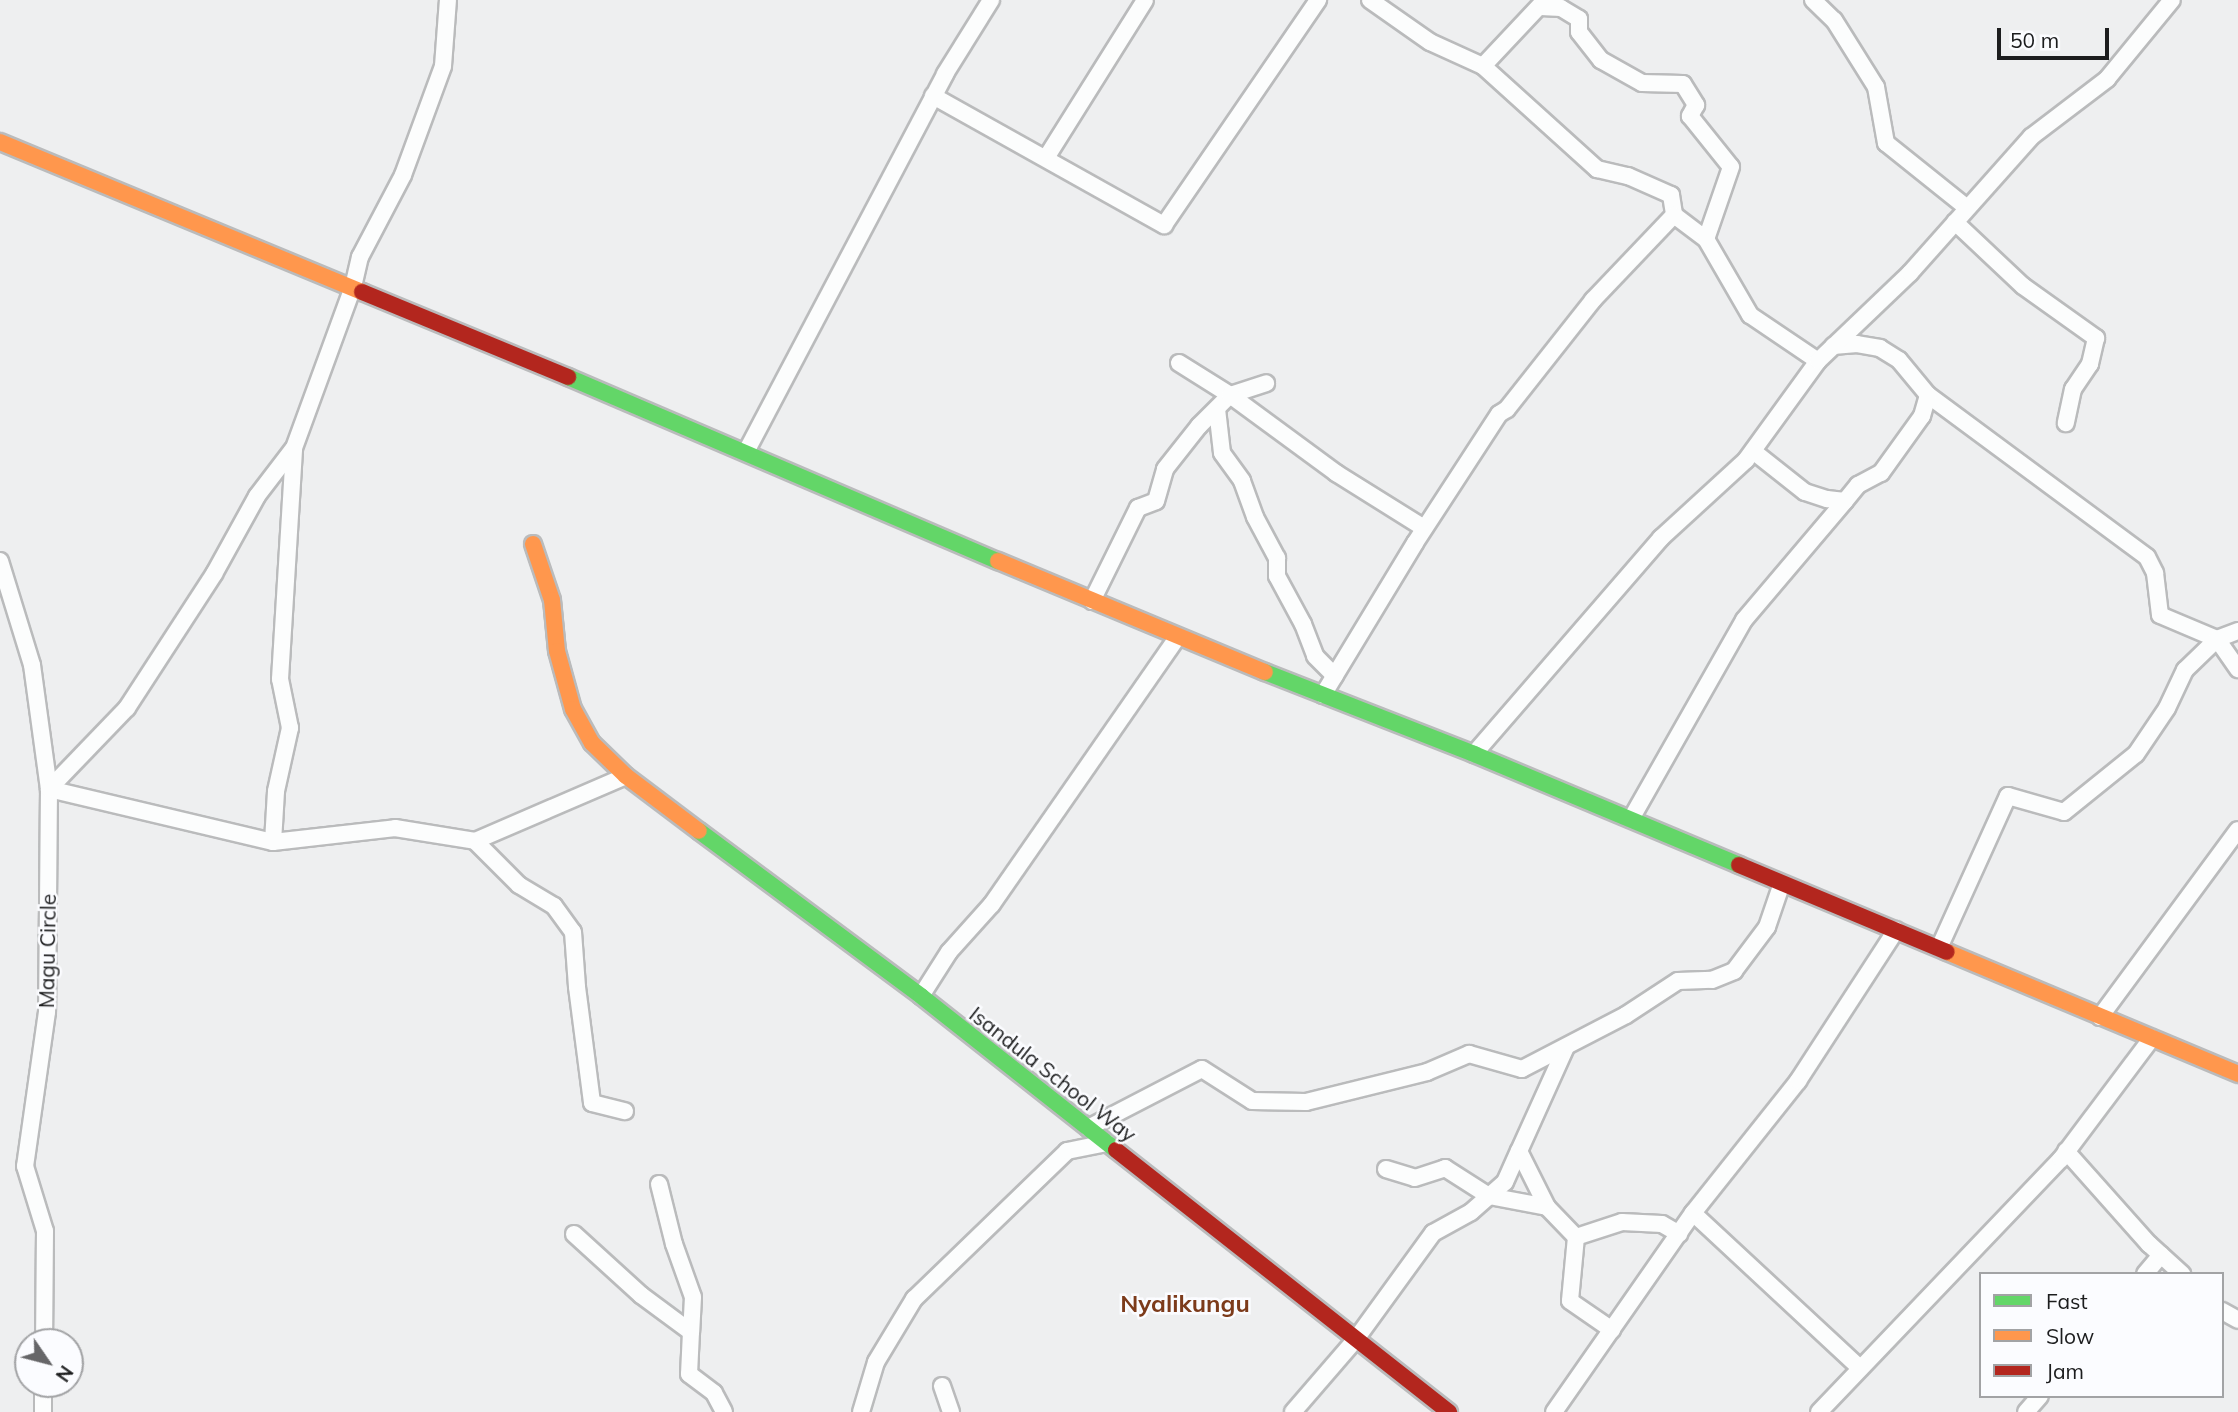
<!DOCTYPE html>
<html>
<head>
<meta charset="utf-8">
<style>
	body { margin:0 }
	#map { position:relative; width:2238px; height:1412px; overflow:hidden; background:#eeeff0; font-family:Mulish,sans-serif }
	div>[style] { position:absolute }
	.roads { filter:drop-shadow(2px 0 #babbbc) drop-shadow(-2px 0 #babbbc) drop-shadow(0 2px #babbbc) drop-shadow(0 -2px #babbbc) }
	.street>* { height:16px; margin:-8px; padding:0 8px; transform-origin:8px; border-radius:8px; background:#fcfdfd }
	.fast>* { height:16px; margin:-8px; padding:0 8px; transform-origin:8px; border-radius:8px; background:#63d668 }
	.slow>* { height:16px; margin:-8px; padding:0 8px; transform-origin:8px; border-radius:8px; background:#ff974d }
	.jam>* { height:16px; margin:-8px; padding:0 8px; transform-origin:8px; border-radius:8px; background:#b3261e }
	span { translate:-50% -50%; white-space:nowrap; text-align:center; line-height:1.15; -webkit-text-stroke:5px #fbfcff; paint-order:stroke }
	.street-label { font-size:21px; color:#1c1d1e }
	.quarter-label { font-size:24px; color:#7c3b1b; font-weight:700 }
	.legend { position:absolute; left:1979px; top:1272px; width:245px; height:126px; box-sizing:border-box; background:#fbfcff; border:2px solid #a2a3a5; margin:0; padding:9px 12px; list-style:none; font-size:21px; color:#1c1d1e }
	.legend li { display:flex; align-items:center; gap:14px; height:35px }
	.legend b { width:35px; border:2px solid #a2a3a5 }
	.north { position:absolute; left:14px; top:1328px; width:70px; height:70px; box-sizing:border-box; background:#fbfcff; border:2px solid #a2a3a5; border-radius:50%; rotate:125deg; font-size:19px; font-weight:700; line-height:28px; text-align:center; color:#1c1d1e }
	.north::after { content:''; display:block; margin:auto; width:24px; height:32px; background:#666668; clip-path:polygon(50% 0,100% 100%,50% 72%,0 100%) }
	.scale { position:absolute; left:1997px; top:28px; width:112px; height:32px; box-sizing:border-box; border:4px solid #1c1d1e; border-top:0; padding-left:9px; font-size:21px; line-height:24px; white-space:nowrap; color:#1c1d1e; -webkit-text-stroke:5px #fbfcff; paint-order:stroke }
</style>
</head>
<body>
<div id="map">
	<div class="roads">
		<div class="street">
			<i style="left:1370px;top:0;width:73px;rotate:35deg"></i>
			<i style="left:1430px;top:42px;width:58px;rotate:24.4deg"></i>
			<i style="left:1483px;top:66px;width:154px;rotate:42.1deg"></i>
			<i style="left:1597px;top:169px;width:32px;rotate:13deg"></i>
			<i style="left:1628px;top:176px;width:47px;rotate:23.8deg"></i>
			<i style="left:1671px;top:195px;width:20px;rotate:81deg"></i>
			<i style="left:1674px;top:215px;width:40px;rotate:37deg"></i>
			<i style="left:1706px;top:239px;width:88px;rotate:59.9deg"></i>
			<i style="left:1750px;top:315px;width:82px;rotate:34.1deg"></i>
			<i style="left:1813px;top:0;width:29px;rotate:44deg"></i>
			<i style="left:1834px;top:20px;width:79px;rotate:57.9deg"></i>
			<i style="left:1876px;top:87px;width:57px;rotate:79.9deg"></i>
			<i style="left:1886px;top:143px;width:104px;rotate:38.7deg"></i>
			<i style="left:1541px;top:7px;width:20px;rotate:3deg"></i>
			<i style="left:1561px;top:8px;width:21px;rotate:31deg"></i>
			<i style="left:1579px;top:19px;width:13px;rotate:90deg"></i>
			<i style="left:1579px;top:32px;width:36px;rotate:52deg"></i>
			<i style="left:1601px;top:60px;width:47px;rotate:29.3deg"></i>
			<i style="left:1642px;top:83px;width:41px;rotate:1.4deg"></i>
			<i style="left:1683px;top:84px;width:25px;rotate:58deg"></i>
			<i style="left:1696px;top:105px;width:13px;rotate:119deg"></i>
			<i style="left:1690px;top:116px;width:65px;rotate:51.2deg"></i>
			<i style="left:1731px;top:167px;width:76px;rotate:109.1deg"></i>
			<i style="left:1483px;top:66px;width:91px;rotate:-46.8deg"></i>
			<i style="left:933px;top:96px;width:265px;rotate:29.2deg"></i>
			<i style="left:1164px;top:225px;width:273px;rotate:-55.6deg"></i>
			<i style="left:1046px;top:158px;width:186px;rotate:-57.9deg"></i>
			<i style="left:1955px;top:222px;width:93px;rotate:43.3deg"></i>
			<i style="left:2023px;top:286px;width:90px;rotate:35.5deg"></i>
			<i style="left:2096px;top:338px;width:27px;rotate:103deg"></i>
			<i style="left:2090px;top:364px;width:30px;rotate:124deg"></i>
			<i style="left:2073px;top:389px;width:35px;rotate:102deg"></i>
			<i style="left:1179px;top:363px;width:60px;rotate:32.1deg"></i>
			<i style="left:1230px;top:395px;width:38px;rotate:-18deg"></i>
			<i style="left:1928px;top:395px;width:272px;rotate:36.5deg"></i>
			<i style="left:2147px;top:557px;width:18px;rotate:63deg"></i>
			<i style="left:2155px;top:573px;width:42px;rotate:83.2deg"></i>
			<i style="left:2160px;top:615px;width:62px;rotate:22.8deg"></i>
			<i style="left:2217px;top:639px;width:37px;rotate:55deg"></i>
			<i style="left:1217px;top:409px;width:44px;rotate:83.5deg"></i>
			<i style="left:1222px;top:453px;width:34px;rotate:54deg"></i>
			<i style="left:1242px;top:481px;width:38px;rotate:70deg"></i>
			<i style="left:1255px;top:517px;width:47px;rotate:61.8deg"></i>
			<i style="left:1277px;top:558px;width:18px;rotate:90deg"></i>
			<i style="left:1277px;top:576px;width:55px;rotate:61.6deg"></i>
			<i style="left:1303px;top:624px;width:34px;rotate:69deg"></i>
			<i style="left:1315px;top:656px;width:28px;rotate:45deg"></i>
			<i style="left:1753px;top:451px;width:66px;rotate:38.3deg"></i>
			<i style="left:1805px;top:492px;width:23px;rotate:18deg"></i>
			<i style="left:1827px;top:499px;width:18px;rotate:6deg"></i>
			<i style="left:1845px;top:501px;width:21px;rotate:-51deg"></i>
			<i style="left:1858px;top:485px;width:26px;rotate:-28deg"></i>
			<i style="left:1881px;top:473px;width:70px;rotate:-54.3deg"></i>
			<i style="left:1922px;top:416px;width:22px;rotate:-74deg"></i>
			<i style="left:1928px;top:395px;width:45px;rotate:-129.6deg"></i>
			<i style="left:1899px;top:360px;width:22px;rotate:-148deg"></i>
			<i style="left:1880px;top:348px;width:23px;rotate:-170deg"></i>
			<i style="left:1857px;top:344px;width:24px;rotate:175deg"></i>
			<i style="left:746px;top:452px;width:427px;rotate:-62.2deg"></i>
			<i style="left:945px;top:74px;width:87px;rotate:-58.1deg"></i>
			<i style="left:0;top:561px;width:109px;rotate:72.9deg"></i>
			<i style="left:32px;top:665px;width:125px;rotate:82.2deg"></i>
			<i style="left:49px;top:789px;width:223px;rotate:90.5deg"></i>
			<i style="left:47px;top:1012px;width:156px;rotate:98.1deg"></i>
			<i style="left:25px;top:1166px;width:68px;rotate:72.9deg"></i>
			<i style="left:45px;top:1231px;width:111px;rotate:90.5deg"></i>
			<i style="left:1092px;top:601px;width:104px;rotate:-63.7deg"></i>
			<i style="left:1138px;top:508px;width:19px;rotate:-21deg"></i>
			<i style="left:1156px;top:501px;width:33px;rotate:-74deg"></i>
			<i style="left:1165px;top:469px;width:55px;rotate:-51.7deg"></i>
			<i style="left:1199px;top:426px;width:44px;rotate:-45deg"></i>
			<i style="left:1230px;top:395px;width:132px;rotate:36.3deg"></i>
			<i style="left:1336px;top:473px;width:104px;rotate:32deg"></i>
			<i style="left:1323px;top:695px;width:178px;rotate:-58.8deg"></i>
			<i style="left:1415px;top:543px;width:154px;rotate:-56.9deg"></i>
			<i style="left:1499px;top:414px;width:9px;rotate:-32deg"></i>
			<i style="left:1507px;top:409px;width:139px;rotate:-51.7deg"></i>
			<i style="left:1593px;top:300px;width:117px;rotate:-46.4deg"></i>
			<i style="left:1474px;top:754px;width:286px;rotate:-49.1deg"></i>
			<i style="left:1661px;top:538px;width:115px;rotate:-42.5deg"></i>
			<i style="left:1746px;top:460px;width:122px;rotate:-54deg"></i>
			<i style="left:1818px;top:361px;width:127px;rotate:-43.7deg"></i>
			<i style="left:1910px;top:273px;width:182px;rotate:-48.3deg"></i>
			<i style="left:2031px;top:137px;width:96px;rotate:-37.3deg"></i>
			<i style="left:2107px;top:79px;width:102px;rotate:-50.6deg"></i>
			<i style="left:49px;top:789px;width:230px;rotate:13.3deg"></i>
			<i style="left:273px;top:842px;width:123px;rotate:-6.5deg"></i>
			<i style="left:395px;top:828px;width:81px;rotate:9.2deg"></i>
			<i style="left:475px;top:841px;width:164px;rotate:-23.3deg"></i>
			<i style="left:49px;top:789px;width:112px;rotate:-46.1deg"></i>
			<i style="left:127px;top:708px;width:160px;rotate:-57deg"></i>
			<i style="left:214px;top:574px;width:89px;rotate:-61.1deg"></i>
			<i style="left:257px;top:496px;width:59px;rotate:-52.5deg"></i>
			<i style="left:1631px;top:819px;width:229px;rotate:-60.4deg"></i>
			<i style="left:1744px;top:620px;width:156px;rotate:-49.7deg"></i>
			<i style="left:475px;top:841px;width:62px;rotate:45deg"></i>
			<i style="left:519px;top:885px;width:41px;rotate:31deg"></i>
			<i style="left:554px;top:906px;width:32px;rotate:54deg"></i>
			<i style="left:573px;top:932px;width:55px;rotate:85.8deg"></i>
			<i style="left:577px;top:987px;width:117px;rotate:82.6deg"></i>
			<i style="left:592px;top:1103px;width:34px;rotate:14deg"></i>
			<i style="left:273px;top:842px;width:51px;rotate:-86.6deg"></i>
			<i style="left:276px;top:791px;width:65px;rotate:-77.5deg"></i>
			<i style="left:290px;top:728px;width:50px;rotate:-101.5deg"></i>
			<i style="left:280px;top:679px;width:231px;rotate:-86.5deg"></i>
			<i style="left:294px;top:448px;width:171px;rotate:-69.9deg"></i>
			<i style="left:353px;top:287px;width:31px;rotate:-77deg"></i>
			<i style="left:360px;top:257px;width:93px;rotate:-62.3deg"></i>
			<i style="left:403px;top:175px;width:116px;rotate:-69.8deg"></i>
			<i style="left:443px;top:66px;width:66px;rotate:-85.7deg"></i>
			<i style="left:1939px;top:948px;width:167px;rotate:-65.6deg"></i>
			<i style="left:2008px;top:796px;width:58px;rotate:15.9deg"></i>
			<i style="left:2064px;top:812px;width:92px;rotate:-38.9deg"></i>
			<i style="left:2136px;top:754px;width:55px;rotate:-56deg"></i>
			<i style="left:2167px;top:708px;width:42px;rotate:-64.7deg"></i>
			<i style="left:2185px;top:670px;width:45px;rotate:-44.1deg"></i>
			<i style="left:2217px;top:639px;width:22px;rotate:-21deg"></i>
			<i style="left:921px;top:996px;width:52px;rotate:-57.5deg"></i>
			<i style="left:949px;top:952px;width:64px;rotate:-48.1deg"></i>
			<i style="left:992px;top:904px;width:324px;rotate:-55.2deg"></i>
			<i style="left:2100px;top:1017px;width:232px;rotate:-53.6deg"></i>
			<i style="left:1566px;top:1047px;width:114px;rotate:114.3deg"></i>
			<i style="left:1519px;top:1151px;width:63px;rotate:63.4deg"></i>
			<i style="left:1547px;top:1207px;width:42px;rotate:46deg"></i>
			<i style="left:1576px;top:1237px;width:64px;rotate:95.4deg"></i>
			<i style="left:1570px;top:1301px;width:51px;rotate:34.6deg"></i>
			<i style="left:1088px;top:1128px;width:128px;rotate:-27.4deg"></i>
			<i style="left:1202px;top:1069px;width:59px;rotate:32.6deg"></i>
			<i style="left:1252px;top:1101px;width:54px;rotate:1.1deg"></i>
			<i style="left:1306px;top:1102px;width:125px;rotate:-13.9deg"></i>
			<i style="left:1427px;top:1072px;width:46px;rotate:-23.2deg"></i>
			<i style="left:1469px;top:1054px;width:55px;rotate:15.8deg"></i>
			<i style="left:1522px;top:1069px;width:117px;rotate:-27.4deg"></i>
			<i style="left:1626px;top:1015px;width:62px;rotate:-33.2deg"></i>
			<i style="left:1678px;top:981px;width:34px;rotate:-2deg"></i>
			<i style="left:1712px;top:980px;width:24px;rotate:-22deg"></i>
			<i style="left:1734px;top:971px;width:55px;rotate:-53.1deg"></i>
			<i style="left:1767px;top:927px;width:46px;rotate:-71.2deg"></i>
			<i style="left:2066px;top:1151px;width:125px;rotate:48.3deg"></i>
			<i style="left:2149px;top:1244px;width:45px;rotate:42.3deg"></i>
			<i style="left:1386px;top:1169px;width:30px;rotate:17deg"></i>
			<i style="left:1415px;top:1178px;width:32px;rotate:-18deg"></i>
			<i style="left:1445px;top:1168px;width:52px;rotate:32.5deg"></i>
			<i style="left:1489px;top:1196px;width:59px;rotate:10.7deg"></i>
			<i style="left:659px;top:1184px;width:62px;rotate:76deg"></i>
			<i style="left:674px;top:1244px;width:56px;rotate:70.3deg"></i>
			<i style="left:693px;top:1297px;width:35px;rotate:93deg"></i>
			<i style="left:1693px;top:1213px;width:228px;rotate:42.9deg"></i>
			<i style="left:574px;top:1234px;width:91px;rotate:42.3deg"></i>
			<i style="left:641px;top:1295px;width:62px;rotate:36.5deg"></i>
			<i style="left:691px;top:1332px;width:42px;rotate:92.7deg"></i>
			<i style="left:689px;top:1374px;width:31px;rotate:37deg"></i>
			<i style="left:714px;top:1393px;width:21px;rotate:62deg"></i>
			<i style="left:1576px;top:1237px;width:48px;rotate:-18.1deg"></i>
			<i style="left:1622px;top:1222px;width:40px;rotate:2.9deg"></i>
			<i style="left:1662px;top:1224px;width:20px;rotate:30deg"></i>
			<i style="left:2145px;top:1274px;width:25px;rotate:-50deg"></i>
			<i style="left:2222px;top:1311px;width:18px;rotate:29deg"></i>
			<i style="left:942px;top:1386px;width:28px;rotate:71deg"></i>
			<i style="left:43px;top:1412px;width:28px;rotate:-90deg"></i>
			<i style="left:861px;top:1412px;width:52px;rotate:-73.3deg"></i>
			<i style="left:876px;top:1362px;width:74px;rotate:-58.9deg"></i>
			<i style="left:914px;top:1299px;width:213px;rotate:-44deg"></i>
			<i style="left:1067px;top:1151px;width:41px;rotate:-11.3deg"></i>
			<i style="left:1293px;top:1412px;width:96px;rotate:-49.2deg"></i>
			<i style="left:1356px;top:1339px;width:131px;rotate:-54deg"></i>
			<i style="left:1433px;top:1233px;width:43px;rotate:-28.9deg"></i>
			<i style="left:1471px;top:1212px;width:45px;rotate:-41.4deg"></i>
			<i style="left:1505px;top:1182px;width:34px;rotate:-66deg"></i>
			<i style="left:1554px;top:1412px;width:243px;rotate:-55.1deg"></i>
			<i style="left:1693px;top:1213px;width:169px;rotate:-51.5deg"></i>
			<i style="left:1798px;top:1081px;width:180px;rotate:-57deg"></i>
			<i style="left:1819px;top:1412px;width:350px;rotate:-46.3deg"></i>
			<i style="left:2061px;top:1159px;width:151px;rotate:-53.1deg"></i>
			<i style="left:2026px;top:1412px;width:21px;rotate:-49deg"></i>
		</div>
		<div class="fast">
			<i style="left:568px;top:377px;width:468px;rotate:23.2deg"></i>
			<i style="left:1265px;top:672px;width:225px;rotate:21.4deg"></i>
			<i style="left:1474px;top:754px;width:287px;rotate:22.7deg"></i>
			<i style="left:699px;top:831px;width:277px;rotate:36.6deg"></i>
			<i style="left:921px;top:996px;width:248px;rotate:38.3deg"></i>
		</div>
		<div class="slow">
			<i style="left:0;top:142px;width:392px;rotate:22.5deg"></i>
			<i style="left:533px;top:544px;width:59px;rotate:71.3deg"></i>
			<i style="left:552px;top:600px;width:51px;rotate:84.4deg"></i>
			<i style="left:557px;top:651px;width:60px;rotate:74.6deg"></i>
			<i style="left:573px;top:709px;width:39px;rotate:61deg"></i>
			<i style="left:592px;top:743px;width:47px;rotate:44.1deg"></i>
			<i style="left:626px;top:776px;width:91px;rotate:37deg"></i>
			<i style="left:998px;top:561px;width:289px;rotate:22.6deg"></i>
			<i style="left:1947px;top:952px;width:316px;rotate:22.7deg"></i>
		</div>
		<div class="jam">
			<i style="left:362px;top:292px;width:223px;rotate:22.4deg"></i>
			<i style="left:1739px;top:865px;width:225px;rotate:22.7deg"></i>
			<i style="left:1116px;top:1150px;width:424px;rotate:38.2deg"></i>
		</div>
	</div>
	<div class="street-label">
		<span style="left:47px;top:951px;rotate:-89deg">Magu Circle</span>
		<span style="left:1053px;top:1074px;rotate:38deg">Isandula School Way</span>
	</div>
	<div class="quarter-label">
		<span style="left:1185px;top:1304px">Nyalikungu</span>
	</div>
	<ul class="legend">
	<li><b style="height:9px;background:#63d668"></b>Fast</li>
	<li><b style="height:9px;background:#ff974d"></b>Slow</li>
	<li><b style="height:9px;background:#b3261e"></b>Jam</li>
	</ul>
	<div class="north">N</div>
	<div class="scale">50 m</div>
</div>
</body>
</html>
